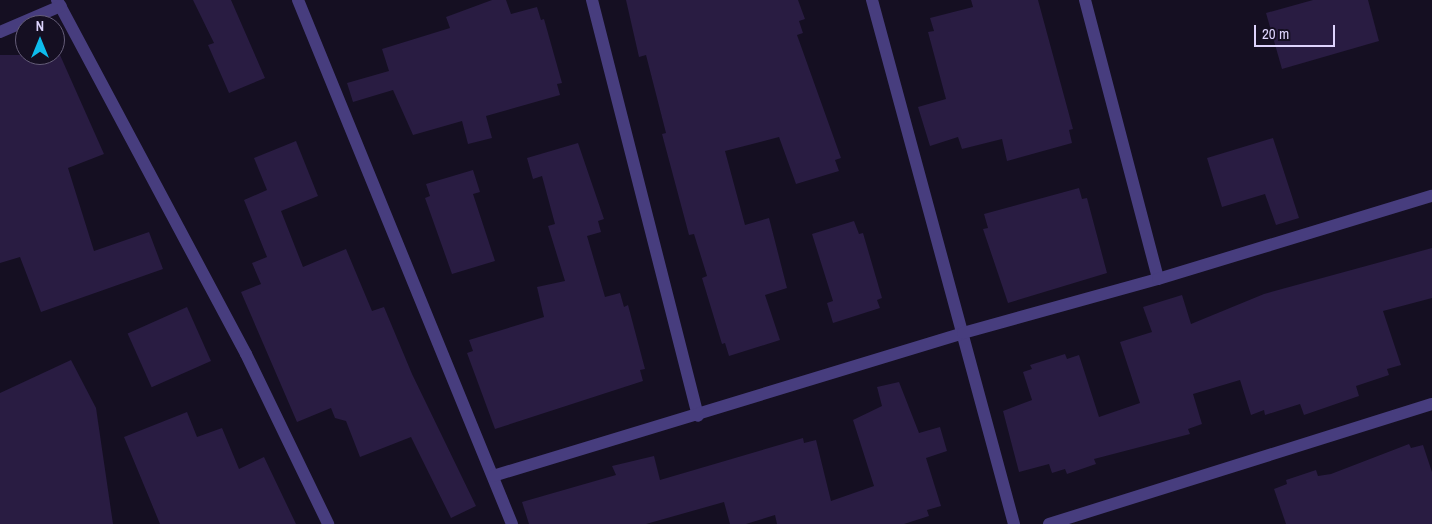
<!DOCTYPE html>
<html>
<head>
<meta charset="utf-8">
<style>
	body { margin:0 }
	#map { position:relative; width:1432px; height:524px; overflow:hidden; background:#150f22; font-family:"Archivo Narrow",sans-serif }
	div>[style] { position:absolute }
	.building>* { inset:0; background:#291c42; transform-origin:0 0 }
	.minor>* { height:12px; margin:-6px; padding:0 6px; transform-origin:6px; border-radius:6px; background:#473d7e }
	span { translate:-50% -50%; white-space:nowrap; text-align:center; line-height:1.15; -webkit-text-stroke:5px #150f22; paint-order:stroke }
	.north { position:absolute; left:15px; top:15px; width:50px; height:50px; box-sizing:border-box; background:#150f22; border:1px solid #655d79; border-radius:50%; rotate:0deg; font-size:14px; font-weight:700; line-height:20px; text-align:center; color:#ddd3fc }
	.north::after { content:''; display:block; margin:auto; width:18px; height:22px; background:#0ebced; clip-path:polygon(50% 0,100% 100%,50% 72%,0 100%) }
	.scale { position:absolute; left:1254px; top:25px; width:81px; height:22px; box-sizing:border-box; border:2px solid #ddd3fc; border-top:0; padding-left:6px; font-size:15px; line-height:18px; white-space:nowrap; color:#ddd3fc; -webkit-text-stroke:4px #150f22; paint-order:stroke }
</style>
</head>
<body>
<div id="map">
	<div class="building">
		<i style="clip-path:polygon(193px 0,231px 0,265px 78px,229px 93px,208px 45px,214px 43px)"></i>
		<i style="clip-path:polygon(492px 0,506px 0,511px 14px,537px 7px,541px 20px,544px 19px,562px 83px,557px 84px,560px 95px,486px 116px,492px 138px,468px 144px,462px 121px,413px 135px,393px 90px,353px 102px,347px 83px,389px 71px,382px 49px,450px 28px,446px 17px)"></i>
		<i style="clip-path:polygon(626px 0,798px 0,805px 19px,799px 21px,803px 33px,797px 35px,841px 158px,835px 160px,839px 171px,796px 184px,779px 137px,725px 151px,745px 225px,769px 218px,787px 288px,765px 295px,780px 340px,729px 356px,725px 343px,722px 344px,702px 278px,707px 276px,694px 234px,689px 235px,662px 134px,666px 133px,646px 55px,639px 57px)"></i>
		<i style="clip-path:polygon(971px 0,1038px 0,1073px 129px,1069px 130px,1072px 143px,1007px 161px,1002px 139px,962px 149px,958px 137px,930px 146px,918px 107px,946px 99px,928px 32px,934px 31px,930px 18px,973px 7px)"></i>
		<i style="clip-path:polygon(1313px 0,1368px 0,1379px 41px,1282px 69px,1266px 13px)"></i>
		<i style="clip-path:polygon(0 55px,60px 55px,104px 154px,68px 168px,94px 251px,149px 232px,163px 269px,41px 312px,20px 257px,0 263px)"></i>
		<i style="clip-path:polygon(1273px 138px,1299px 218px,1276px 225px,1265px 194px,1222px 207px,1207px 158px)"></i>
		<i style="clip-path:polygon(296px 141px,318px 196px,281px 211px,303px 267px,346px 249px,372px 311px,384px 307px,412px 374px,476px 506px,451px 518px,411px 437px,360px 457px,346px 421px,335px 418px,331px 408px,297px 422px,241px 292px,261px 284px,252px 263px,267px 257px,244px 200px,267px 190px,254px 158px)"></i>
		<i style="clip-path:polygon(578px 143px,604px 219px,598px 221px,601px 232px,587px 236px,605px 297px,620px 293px,624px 307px,628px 305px,645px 369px,640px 370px,643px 381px,495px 429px,467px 353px,473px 351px,469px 340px,544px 317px,537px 287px,565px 281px,548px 226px,555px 224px,542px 176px,533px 179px,527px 158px)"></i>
		<i style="clip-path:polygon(473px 170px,480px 192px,473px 194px,495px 261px,452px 274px,425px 198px,430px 196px,426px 184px)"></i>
		<i style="clip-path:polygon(1079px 188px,1082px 199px,1087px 198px,1107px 273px,1008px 303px,983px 229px,988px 228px,984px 214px)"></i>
		<i style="clip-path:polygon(854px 221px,859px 234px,863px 233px,882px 298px,877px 300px,880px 308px,833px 323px,827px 303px,833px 301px,812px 234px)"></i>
		<i style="clip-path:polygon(1432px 248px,1432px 298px,1383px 311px,1401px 365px,1387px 369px,1389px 375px,1356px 386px,1359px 396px,1304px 415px,1300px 404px,1265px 415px,1264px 410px,1251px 415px,1240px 380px,1193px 394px,1202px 424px,1188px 429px,1190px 434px,1094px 459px,1096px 464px,1067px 474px,1065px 469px,1052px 473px,1049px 464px,1019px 472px,1003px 411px,1032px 400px,1023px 372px,1032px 369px,1030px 365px,1065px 354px,1067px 359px,1079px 355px,1099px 417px,1140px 403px,1120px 342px,1152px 332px,1143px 307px,1182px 295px,1191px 324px,1264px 294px)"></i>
		<i style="left:187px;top:307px;width:59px;height:65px;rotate:66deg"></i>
		<i style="clip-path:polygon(71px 360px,96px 408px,113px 524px,0 524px,0 393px)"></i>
		<i style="clip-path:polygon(899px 382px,919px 433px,940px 427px,947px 451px,926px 458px,941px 506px,927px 510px,929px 516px,904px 524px,777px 524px,775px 515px,746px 524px,730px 524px,724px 502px,646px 524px,529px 524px,522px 502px,616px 475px,612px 466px,654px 456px,660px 480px,803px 438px,804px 443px,816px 440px,831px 501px,874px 486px,853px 420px,882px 406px,877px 387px)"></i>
		<i style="clip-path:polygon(187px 412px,197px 437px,222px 428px,239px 469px,264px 457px,296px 524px,160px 524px,124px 437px)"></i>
		<i style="clip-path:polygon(1409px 444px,1411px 448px,1423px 445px,1432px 472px,1432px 524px,1286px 524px,1274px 489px,1287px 484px,1286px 480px,1316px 470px,1318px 476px,1331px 474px)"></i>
	</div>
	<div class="minor">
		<i style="left:57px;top:0;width:401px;rotate:61.9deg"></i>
		<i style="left:246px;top:354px;width:189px;rotate:64.2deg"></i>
		<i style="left:298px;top:0;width:566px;rotate:67.79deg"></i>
		<i style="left:592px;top:0;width:429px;rotate:75.7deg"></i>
		<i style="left:872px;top:0;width:543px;rotate:74.84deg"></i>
		<i style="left:1085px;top:0;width:288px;rotate:75.3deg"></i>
		<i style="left:0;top:32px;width:66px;rotate:-23.1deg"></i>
		<i style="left:493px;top:476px;width:491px;rotate:-16.9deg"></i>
		<i style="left:963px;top:333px;width:202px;rotate:-15.5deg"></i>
		<i style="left:1158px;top:279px;width:286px;rotate:-16.9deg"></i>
		<i style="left:1049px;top:524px;width:401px;rotate:-17.4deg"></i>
	</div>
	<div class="north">N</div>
	<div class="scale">20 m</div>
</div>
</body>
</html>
